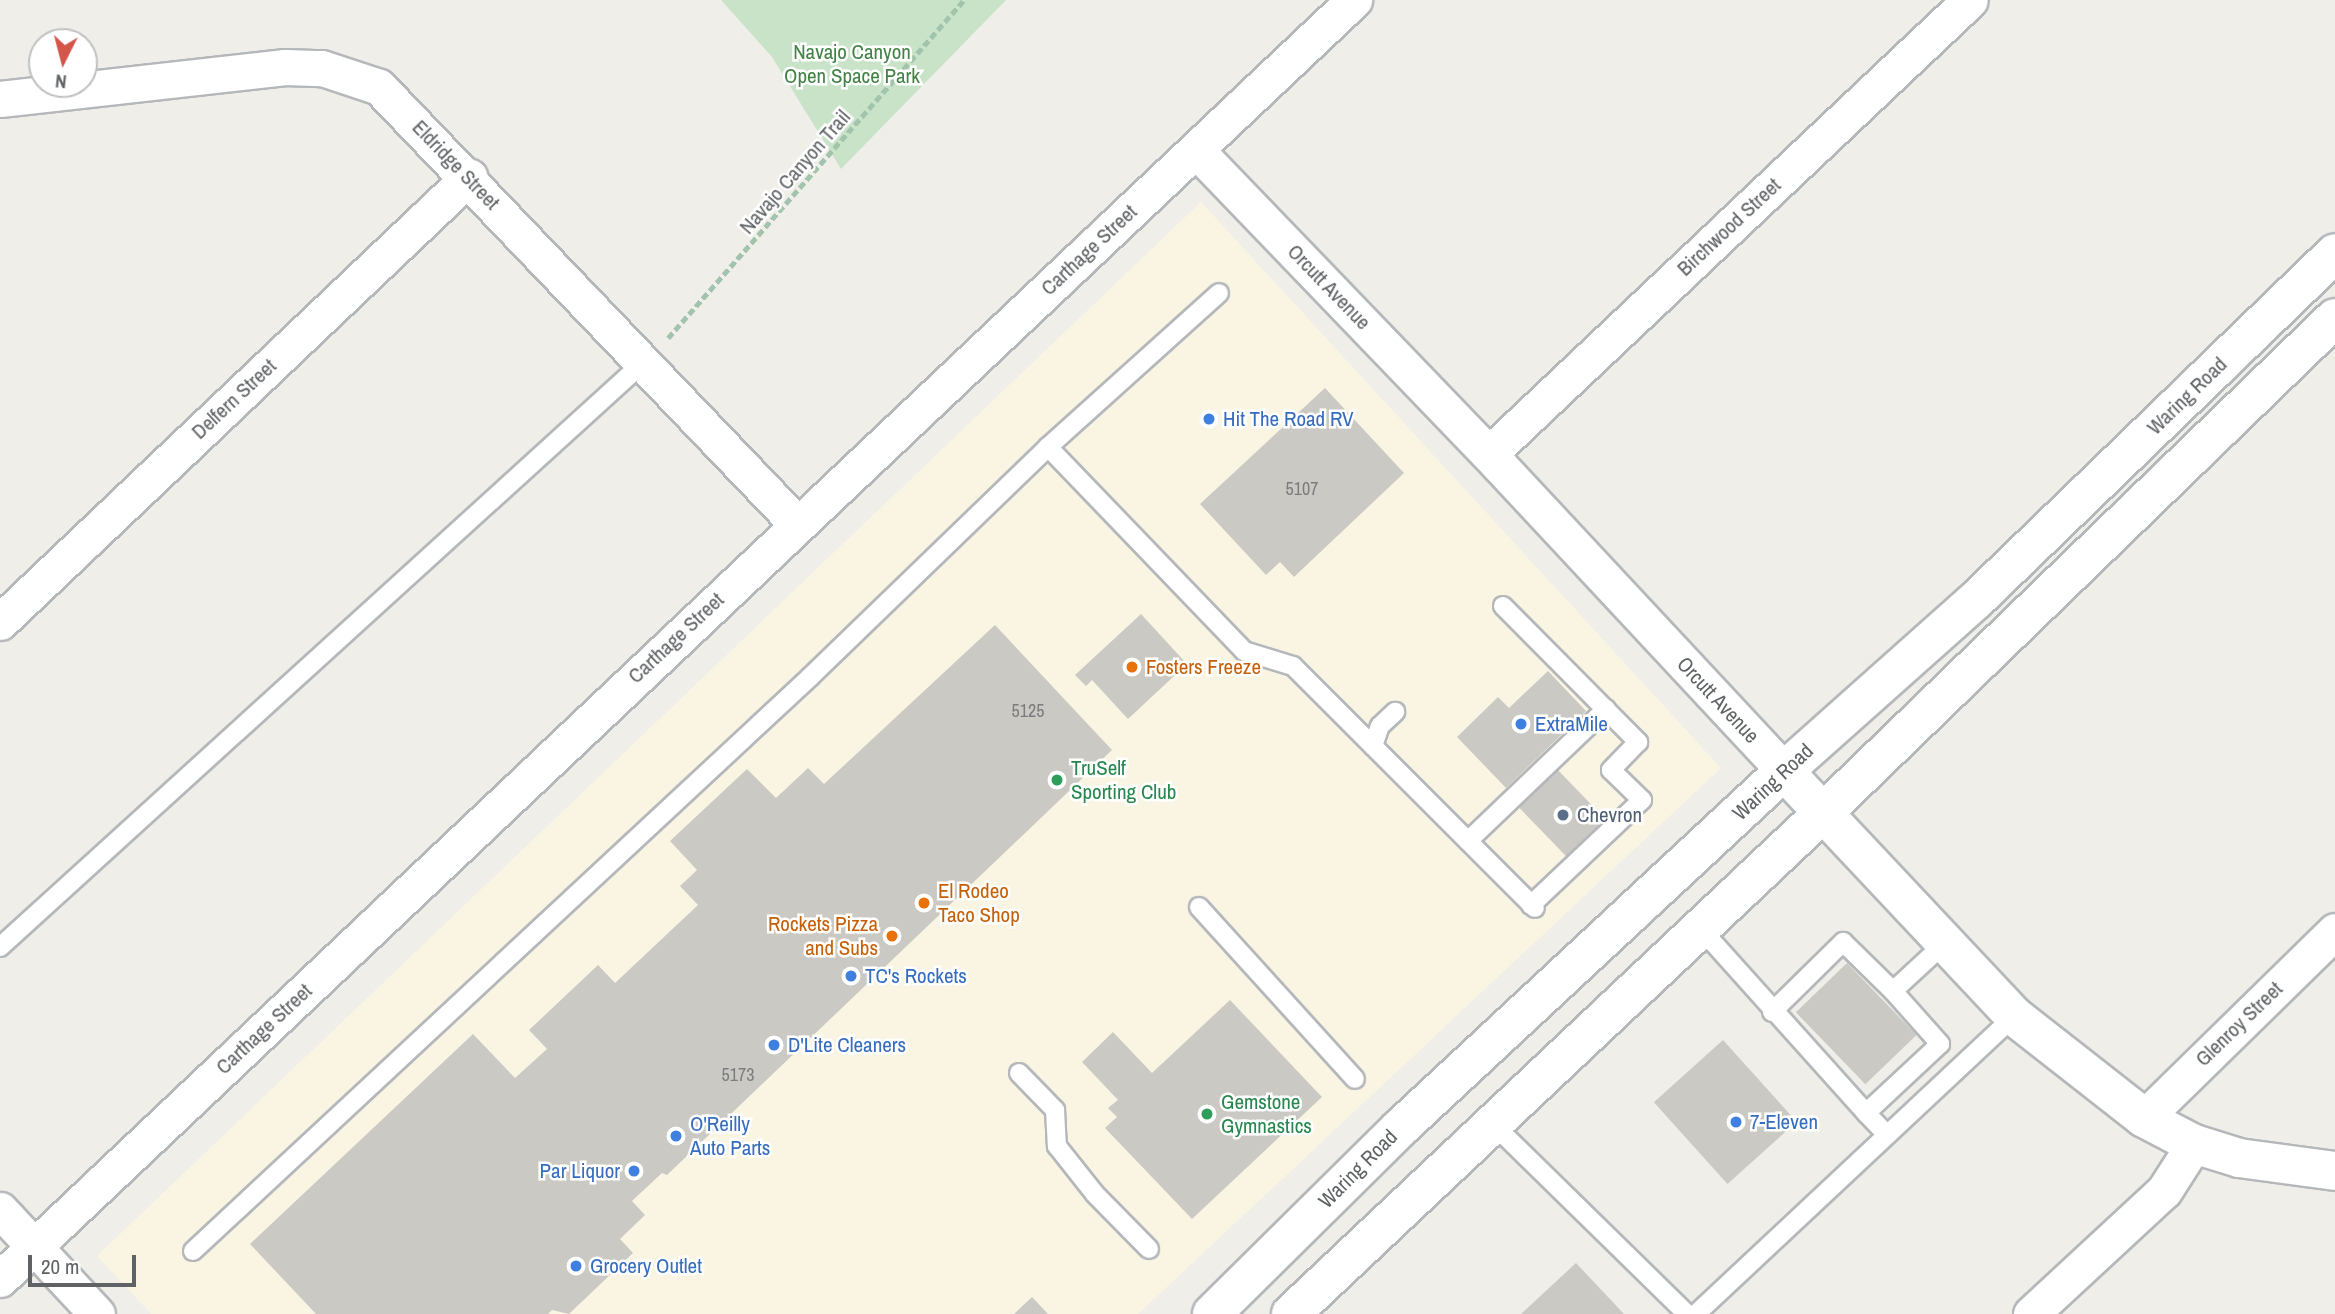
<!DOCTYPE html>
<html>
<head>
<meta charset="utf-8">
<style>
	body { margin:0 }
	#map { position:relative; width:2335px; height:1314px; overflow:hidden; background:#efeee8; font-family:"Archivo Narrow",sans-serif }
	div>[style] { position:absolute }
	.commercial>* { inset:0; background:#faf5e3 }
	.green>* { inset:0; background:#c9e3c9 }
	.building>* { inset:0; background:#cbc9c4; transform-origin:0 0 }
	.path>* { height:4.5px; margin-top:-2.25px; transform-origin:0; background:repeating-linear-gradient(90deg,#a2c4ac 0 7px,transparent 0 10.5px) }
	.roads { filter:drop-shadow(2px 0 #b5b8bb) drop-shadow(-2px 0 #b5b8bb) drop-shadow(0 2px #b5b8bb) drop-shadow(0 -2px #b5b8bb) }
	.lane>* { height:18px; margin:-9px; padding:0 9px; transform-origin:9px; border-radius:9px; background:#fff }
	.street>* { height:35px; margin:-17.5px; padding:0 17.5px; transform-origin:17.5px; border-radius:17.5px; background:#fff }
	.secondary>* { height:38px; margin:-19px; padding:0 19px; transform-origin:19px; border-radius:19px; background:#fff }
	.dots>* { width:19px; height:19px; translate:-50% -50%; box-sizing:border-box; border:4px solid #fff; border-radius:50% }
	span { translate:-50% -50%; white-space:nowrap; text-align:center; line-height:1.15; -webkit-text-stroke:5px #fff; paint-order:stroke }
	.number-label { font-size:18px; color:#7b7c7e }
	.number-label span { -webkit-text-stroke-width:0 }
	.park-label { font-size:21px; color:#428345 }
	.street-label { font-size:21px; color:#606366 }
	.shop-label { font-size:21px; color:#366cbe }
	.left { translate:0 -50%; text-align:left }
	.right { translate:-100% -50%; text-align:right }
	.food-label { font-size:21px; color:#c56008 }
	.leisure-label { font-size:21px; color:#27864d }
	.service-label { font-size:21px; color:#4e5e75 }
	.north { position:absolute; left:28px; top:28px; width:70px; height:70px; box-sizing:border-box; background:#fff; border:2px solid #bfc1c2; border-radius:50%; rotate:186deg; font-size:19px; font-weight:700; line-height:28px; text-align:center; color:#606366 }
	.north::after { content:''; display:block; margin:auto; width:24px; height:32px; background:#d4554a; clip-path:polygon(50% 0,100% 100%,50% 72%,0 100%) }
	.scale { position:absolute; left:28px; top:1255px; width:108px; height:32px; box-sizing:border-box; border:4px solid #606366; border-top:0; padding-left:9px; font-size:21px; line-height:24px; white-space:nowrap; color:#606366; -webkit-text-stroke:5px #fff; paint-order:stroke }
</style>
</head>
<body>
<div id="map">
	<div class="commercial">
		<i style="clip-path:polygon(1201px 202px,1721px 768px,1138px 1314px,151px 1314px,97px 1256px)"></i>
	</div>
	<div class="green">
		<i style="clip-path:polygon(721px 0,1006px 0,841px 169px,772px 57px)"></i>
	</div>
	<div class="building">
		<i style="clip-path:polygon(1325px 388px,1404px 473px,1294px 577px,1280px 562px,1266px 575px,1200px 504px)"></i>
		<i style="clip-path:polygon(1141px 614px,1187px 664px,1128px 719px,1092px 680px,1086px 686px,1075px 675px)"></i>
		<i style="clip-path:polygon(995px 625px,1112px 750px,667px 1175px,662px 1173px,632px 1201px,645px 1215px,620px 1239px,633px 1253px,569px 1314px,552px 1310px,548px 1314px,316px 1314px,250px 1244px,473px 1034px,515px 1078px,547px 1049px,529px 1030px,598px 965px,615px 983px,698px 905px,680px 886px,697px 870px,670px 841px,747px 769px,776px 798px,808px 768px,824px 784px)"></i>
		<i style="clip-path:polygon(1548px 671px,1586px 711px,1506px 788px,1457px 737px,1498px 697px,1509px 708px)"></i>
		<i style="left:1555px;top:767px;width:81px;height:54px;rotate:46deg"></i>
		<i style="left:1847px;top:963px;width:100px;height:71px;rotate:46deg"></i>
		<i style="clip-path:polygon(1230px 1000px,1322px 1097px,1192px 1219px,1105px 1128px,1117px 1117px,1108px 1108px,1118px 1100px,1082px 1062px,1113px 1032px,1152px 1073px)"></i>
		<i style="left:1723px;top:1040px;width:110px;height:93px;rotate:48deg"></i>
		<i style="clip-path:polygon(1576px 1263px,1624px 1314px,1521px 1314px)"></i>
		<i style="clip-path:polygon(1032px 1297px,1048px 1314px,1014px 1314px)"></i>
	</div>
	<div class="path">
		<i style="left:668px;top:338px;width:449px;rotate:-48.8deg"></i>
	</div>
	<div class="roads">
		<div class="lane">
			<i style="left:1048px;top:447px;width:283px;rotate:46.1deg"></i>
			<i style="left:1244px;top:651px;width:51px;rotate:17deg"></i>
			<i style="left:1293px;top:666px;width:342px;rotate:45deg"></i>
			<i style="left:1503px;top:606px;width:192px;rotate:45.2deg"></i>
			<i style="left:1638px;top:742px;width:39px;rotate:134deg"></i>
			<i style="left:1611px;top:770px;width:43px;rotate:44.1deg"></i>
			<i style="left:1642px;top:800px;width:153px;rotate:136.6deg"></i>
			<i style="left:1373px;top:746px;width:21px;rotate:-71deg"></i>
			<i style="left:1380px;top:726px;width:21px;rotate:-43deg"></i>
			<i style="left:1468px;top:841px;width:191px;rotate:-43.7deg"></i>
			<i style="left:1199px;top:907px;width:232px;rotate:47.8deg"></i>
			<i style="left:1701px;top:929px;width:247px;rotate:48.1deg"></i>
			<i style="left:0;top:947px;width:871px;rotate:-42.26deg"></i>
			<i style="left:1893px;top:991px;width:69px;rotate:-42.7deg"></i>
			<i style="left:1772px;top:1012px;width:100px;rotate:-44.6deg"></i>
			<i style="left:1843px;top:942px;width:70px;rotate:44.4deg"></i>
			<i style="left:1893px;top:991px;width:71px;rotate:48.4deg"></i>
			<i style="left:1940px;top:1044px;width:101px;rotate:137deg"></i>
			<i style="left:1866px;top:1113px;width:29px;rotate:46deg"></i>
			<i style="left:1019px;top:1073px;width:52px;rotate:45.8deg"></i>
			<i style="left:1055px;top:1110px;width:36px;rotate:87deg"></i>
			<i style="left:1057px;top:1146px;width:61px;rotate:51.6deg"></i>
			<i style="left:1095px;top:1194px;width:77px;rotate:45.5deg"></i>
			<i style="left:1494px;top:1125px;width:270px;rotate:44.4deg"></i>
			<i style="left:193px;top:1251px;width:843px;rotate:-42.93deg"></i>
			<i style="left:810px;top:677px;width:331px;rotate:-44deg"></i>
			<i style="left:1048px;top:447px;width:230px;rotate:-42deg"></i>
			<i style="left:1696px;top:1314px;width:436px;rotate:-43.1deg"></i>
		</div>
		<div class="street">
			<i style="left:0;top:99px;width:287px;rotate:-6.4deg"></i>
			<i style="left:285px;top:67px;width:37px;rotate:2deg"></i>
			<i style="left:322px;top:68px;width:60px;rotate:18.4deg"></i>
			<i style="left:379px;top:87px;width:605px;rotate:46.27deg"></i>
			<i style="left:1196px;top:150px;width:437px;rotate:46.1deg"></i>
			<i style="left:1499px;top:465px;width:418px;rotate:47deg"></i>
			<i style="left:1489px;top:454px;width:661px;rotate:-43.35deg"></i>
			<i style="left:0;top:622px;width:647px;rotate:-43.5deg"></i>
			<i style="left:2144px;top:1118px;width:267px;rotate:-44.4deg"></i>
			<i style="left:0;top:1210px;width:142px;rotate:47deg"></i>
			<i style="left:0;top:1279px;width:1863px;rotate:-43.37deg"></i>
			<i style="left:2031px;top:1314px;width:181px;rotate:-42.8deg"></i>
			<i style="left:2164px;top:1191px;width:56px;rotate:-57.4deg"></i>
		</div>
		<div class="secondary">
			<i style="left:1784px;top:771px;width:336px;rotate:46.8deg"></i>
			<i style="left:2014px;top:1016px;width:165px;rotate:38.1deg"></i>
			<i style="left:2144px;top:1118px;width:56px;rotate:27.5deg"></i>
			<i style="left:2194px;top:1144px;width:47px;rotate:17.3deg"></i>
			<i style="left:2239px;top:1158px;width:97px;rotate:7.7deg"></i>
			<i style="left:1212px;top:1314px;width:264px;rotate:-44.7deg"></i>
			<i style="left:1400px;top:1128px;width:524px;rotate:-42.91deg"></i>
			<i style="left:1784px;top:771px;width:257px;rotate:-41.7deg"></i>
			<i style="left:1976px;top:600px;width:499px;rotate:-44deg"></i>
			<i style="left:1291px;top:1314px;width:734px;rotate:-43.29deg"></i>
			<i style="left:1825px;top:811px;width:709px;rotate:-44.03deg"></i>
		</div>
	</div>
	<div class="dots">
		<i style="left:1209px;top:419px;background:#3f7fe0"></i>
		<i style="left:1132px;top:667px;background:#e8710a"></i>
		<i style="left:1521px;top:724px;background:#3f7fe0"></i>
		<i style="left:1057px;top:780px;background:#2e9e5b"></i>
		<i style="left:1563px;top:815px;background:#5c6f8a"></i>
		<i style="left:924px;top:903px;background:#e8710a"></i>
		<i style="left:892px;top:936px;background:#e8710a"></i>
		<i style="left:851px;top:976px;background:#3f7fe0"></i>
		<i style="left:774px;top:1045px;background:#3f7fe0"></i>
		<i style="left:1207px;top:1114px;background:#2e9e5b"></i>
		<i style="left:1736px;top:1122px;background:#3f7fe0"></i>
		<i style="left:676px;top:1136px;background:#3f7fe0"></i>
		<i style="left:634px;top:1171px;background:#3f7fe0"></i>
		<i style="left:576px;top:1266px;background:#3f7fe0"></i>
	</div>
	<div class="number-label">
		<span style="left:1302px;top:489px">5107</span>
		<span style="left:1028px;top:711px">5125</span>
		<span style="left:738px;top:1075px">5173</span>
	</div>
	<div class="park-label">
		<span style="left:852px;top:64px">Navajo Canyon<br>Open Space Park</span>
	</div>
	<div class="street-label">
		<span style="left:456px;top:165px;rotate:46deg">Eldridge Street</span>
		<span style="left:795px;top:172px;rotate:-49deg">Navajo Canyon Trail</span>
		<span style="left:1729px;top:227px;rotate:-43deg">Birchwood Street</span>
		<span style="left:1089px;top:250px;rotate:-43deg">Carthage Street</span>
		<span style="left:1329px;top:287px;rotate:46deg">Orcutt Avenue</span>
		<span style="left:2187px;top:396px;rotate:-44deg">Waring Road</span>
		<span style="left:234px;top:399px;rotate:-43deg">Delfern Street</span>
		<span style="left:676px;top:638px;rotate:-43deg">Carthage Street</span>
		<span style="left:1718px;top:700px;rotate:47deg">Orcutt Avenue</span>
		<span style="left:1773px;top:782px;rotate:-43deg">Waring Road</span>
		<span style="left:2239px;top:1024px;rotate:-44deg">Glenroy Street</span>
		<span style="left:264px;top:1029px;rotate:-43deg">Carthage Street</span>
		<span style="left:1358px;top:1169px;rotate:-45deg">Waring Road</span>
	</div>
	<div class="shop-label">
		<span class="left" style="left:1223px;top:419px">Hit The Road RV</span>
		<span class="left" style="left:1535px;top:724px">ExtraMile</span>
		<span class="left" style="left:865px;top:976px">TC's Rockets</span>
		<span class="left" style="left:788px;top:1045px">D'Lite Cleaners</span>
		<span class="left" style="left:1750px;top:1122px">7-Eleven</span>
		<span class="left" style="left:690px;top:1136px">O'Reilly<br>Auto Parts</span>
		<span class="right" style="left:620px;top:1171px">Par Liquor</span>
		<span class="left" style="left:590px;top:1266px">Grocery Outlet</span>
	</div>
	<div class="food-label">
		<span class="left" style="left:1146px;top:667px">Fosters Freeze</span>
		<span class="left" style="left:938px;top:903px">El Rodeo<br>Taco Shop</span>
		<span class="right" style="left:878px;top:936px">Rockets Pizza<br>and Subs</span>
	</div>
	<div class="leisure-label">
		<span class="left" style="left:1071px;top:780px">TruSelf<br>Sporting Club</span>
		<span class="left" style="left:1221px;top:1114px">Gemstone<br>Gymnastics</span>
	</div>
	<div class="service-label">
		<span class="left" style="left:1577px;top:815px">Chevron</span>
	</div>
	<div class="north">N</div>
	<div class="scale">20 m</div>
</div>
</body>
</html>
